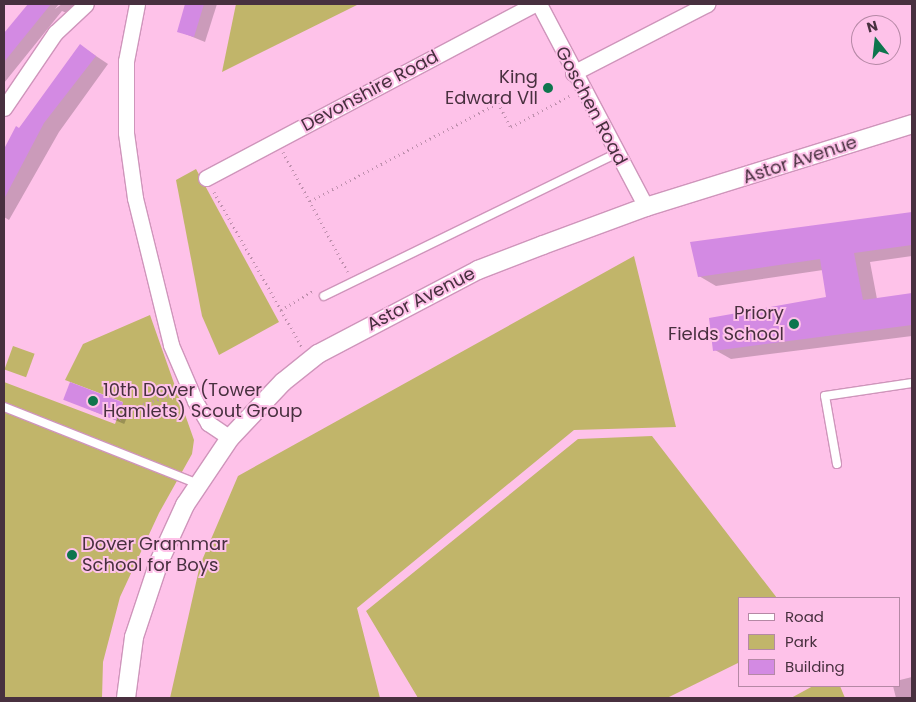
<!DOCTYPE html>
<html>
<head>
<meta charset="utf-8">
<style>
	body { margin:0 }
	#map { position:relative; width:916px; height:702px; overflow:hidden; background:#fec2e9; font-family:Poppins,sans-serif }
	div>[style] { position:absolute }
	.green>* { inset:0; background:#c1b56a; transform-origin:0 0 }
	.shadow>* { inset:0; background:#0003; transform-origin:0 0 }
	.building>* { inset:0; background:#d38ae3; transform-origin:0 0 }
	.path>* { height:3px; margin-top:-1.5px; transform-origin:0; background:repeating-linear-gradient(90deg,#bf90ae 0 1px,transparent 0 5px) }
	.roads { filter:drop-shadow(1px 0 #cf95bb) drop-shadow(-1px 0 #cf95bb) drop-shadow(0 1px #cf95bb) drop-shadow(0 -1px #cf95bb) }
	.service>* { height:8px; margin:-4px; padding:0 4px; transform-origin:4px; border-radius:4px; background:#fff }
	.minor>* { height:15px; margin:-7.5px; padding:0 7.5px; transform-origin:7.5px; border-radius:7.5px; background:#fff }
	.tertiary>* { height:18px; margin:-9px; padding:0 9px; transform-origin:9px; border-radius:9px; background:#fff }
	.dots>* { width:14px; height:14px; translate:-50% -50%; box-sizing:border-box; border:2px solid #fec2e9; border-radius:50% }
	span { translate:-50% -50%; white-space:nowrap; text-align:center; line-height:1.15; -webkit-text-stroke:4px #fec2e9; paint-order:stroke }
	.poi-label { font-size:18px; color:#48303f }
	.right { translate:-100% -50%; text-align:right }
	.left { translate:0 -50%; text-align:left }
	.street-label { font-size:18px; color:#48303f }
	.frame { position:absolute; inset:0; border:5px solid #48303f; pointer-events:none }
	.legend { position:absolute; left:738px; top:597px; width:162px; height:90px; box-sizing:border-box; background:#fec2e9; border:1px solid #b588a5; margin:0; padding:6px 9px; list-style:none; font-size:15px; color:#48303f }
	.legend li { display:flex; align-items:center; gap:10px; height:25px }
	.legend b { width:25px; border:1px solid #b588a5 }
	.north { position:absolute; left:851px; top:15px; width:50px; height:50px; box-sizing:border-box; background:#fec2e9; border:1px solid #b588a5; border-radius:50%; rotate:344deg; font-size:14px; font-weight:700; line-height:20px; text-align:center; color:#48303f }
	.north::after { content:''; display:block; margin:auto; width:18px; height:22px; background:#0e754d; clip-path:polygon(50% 0,100% 100%,50% 72%,0 100%) }
</style>
</head>
<body>
<div id="map">
	<div class="green">
		<i style="clip-path:polygon(236px 4px,359px 4px,222px 72px)"></i>
		<i style="clip-path:polygon(196px 169px,279px 322px,219px 355px,202px 316px,176px 180px)"></i>
		<i style="clip-path:polygon(634px 256px,676px 427px,574px 430px,357px 608px,380px 698px,170px 698px,200px 565px,238px 476px)"></i>
		<i style="clip-path:polygon(150px 315px,194px 440px,192px 454px,159px 513px,120px 597px,103px 662px,102px 698px,4px 698px,4px 382px,115px 424px,123px 402px,65px 380px,83px 344px)"></i>
		<i style="left:13px;top:346px;width:23px;height:25px;rotate:20deg"></i>
		<i style="clip-path:polygon(652px 436px,777px 598px,740px 598px,740px 662px,667px 698px,418px 698px,366px 611px,578px 439px)"></i>
		<i style="clip-path:polygon(813px 686px,840px 686px,845px 698px,791px 698px)"></i>
	</div>
	<div class="shadow">
		<i style="clip-path:polygon(29px 4px,59px 4px,55px 9px,62px 4px,78px 4px,69px 14px,62px 11px,4px 83px,4px 35px)"></i>
		<i style="clip-path:polygon(186px 4px,217px 4px,205px 42px,178px 31px)"></i>
		<i style="clip-path:polygon(81px 46px,108px 64px,59px 132px,9px 220px,4px 217px,4px 152px,17px 128px,19px 129px)"></i>
		<i style="clip-path:polygon(912px 213px,912px 256px,870px 262px,877px 299px,912px 294px,912px 336px,731px 359px,715px 350px,827px 298px,823px 270px,716px 286px,699px 276px,692px 243px)"></i>
		<i style="left:71px;top:383px;width:65px;height:17px;rotate:23deg"></i>
		<i style="clip-path:polygon(912px 677px,912px 698px,896px 698px,893px 686px,900px 686px,900px 680px)"></i>
	</div>
	<div class="building">
		<i style="clip-path:polygon(28px 4px,51px 4px,4px 62px,4px 33px)"></i>
		<i style="clip-path:polygon(185px 4px,204px 4px,194px 37px,177px 32px)"></i>
		<i style="clip-path:polygon(80px 44px,96px 56px,44px 123px,4px 199px,4px 149px,16px 126px,19px 128px)"></i>
		<i style="clip-path:polygon(912px 212px,912px 245px,854px 253px,863px 300px,912px 293px,912px 325px,713px 351px,709px 318px,826px 297px,820px 259px,698px 277px,690px 242px)"></i>
		<i style="left:70px;top:382px;width:57px;height:19px;rotate:21deg"></i>
	</div>
	<div class="path">
		<i style="left:283px;top:152px;width:136px;rotate:61.6deg"></i>
		<i style="left:214px;top:192px;width:136px;rotate:60.4deg"></i>
		<i style="left:281px;top:310px;width:37px;rotate:-31deg"></i>
		<i style="left:310px;top:201px;width:212px;rotate:-27.5deg"></i>
		<i style="left:498px;top:103px;width:27px;rotate:62deg"></i>
		<i style="left:511px;top:127px;width:68px;rotate:-28.1deg"></i>
		<i style="left:281px;top:310px;width:43px;rotate:60.4deg"></i>
		<i style="left:119px;top:419px;width:28px;rotate:-32deg"></i>
		<i style="left:143px;top:404px;width:34px;rotate:-17deg"></i>
	</div>
	<div class="roads">
		<div class="service">
			<i style="left:324px;top:296px;width:326px;rotate:-26deg"></i>
			<i style="left:4px;top:407px;width:209px;rotate:21.6deg"></i>
			<i style="left:837px;top:464px;width:69px;rotate:-100deg"></i>
			<i style="left:825px;top:396px;width:88px;rotate:-8.5deg"></i>
		</div>
		<div class="minor">
			<i style="left:137px;top:4px;width:58px;rotate:100.9deg"></i>
			<i style="left:126px;top:61px;width:72px;rotate:90deg"></i>
			<i style="left:126px;top:133px;width:66px;rotate:82.1deg"></i>
			<i style="left:135px;top:198px;width:151px;rotate:76.2deg"></i>
			<i style="left:171px;top:345px;width:61px;rotate:66.8deg"></i>
			<i style="left:195px;top:401px;width:26px;rotate:59deg"></i>
			<i style="left:208px;top:423px;width:27px;rotate:34deg"></i>
			<i style="left:539px;top:4px;width:229px;rotate:62.2deg"></i>
			<i style="left:573px;top:73px;width:151px;rotate:-27.2deg"></i>
			<i style="left:4px;top:108px;width:91px;rotate:-55.8deg"></i>
			<i style="left:55px;top:33px;width:42px;rotate:-43.1deg"></i>
			<i style="left:206px;top:178px;width:371px;rotate:-27.9deg"></i>
		</div>
		<div class="tertiary">
			<i style="left:126px;top:698px;width:62px;rotate:-82.5deg"></i>
			<i style="left:134px;top:637px;width:79px;rotate:-71.6deg"></i>
			<i style="left:159px;top:562px;width:63px;rotate:-65.5deg"></i>
			<i style="left:185px;top:505px;width:81px;rotate:-56.1deg"></i>
			<i style="left:230px;top:438px;width:77px;rotate:-46.6deg"></i>
			<i style="left:283px;top:382px;width:45px;rotate:-38.7deg"></i>
			<i style="left:318px;top:354px;width:181px;rotate:-27.7deg"></i>
			<i style="left:478px;top:270px;width:70px;rotate:-21deg"></i>
			<i style="left:543px;top:245px;width:110px;rotate:-20.3deg"></i>
			<i style="left:646px;top:207px;width:279px;rotate:-17.3deg"></i>
		</div>
	</div>
	<div class="dots">
		<i style="left:548px;top:88px;background:#0e754d"></i>
		<i style="left:794px;top:324px;background:#0e754d"></i>
		<i style="left:93px;top:401px;background:#0e754d"></i>
		<i style="left:72px;top:555px;background:#0e754d"></i>
	</div>
	<div class="poi-label">
		<span class="right" style="left:538px;top:88px">King<br>Edward VII</span>
		<span class="right" style="left:784px;top:324px">Priory<br>Fields School</span>
		<span class="left" style="left:103px;top:401px">10th Dover (Tower<br>Hamlets) Scout Group</span>
		<span class="left" style="left:82px;top:555px">Dover Grammar<br>School for Boys</span>
	</div>
	<div class="street-label">
		<span style="left:370px;top:91px;rotate:-28deg">Devonshire Road</span>
		<span style="left:591px;top:106px;rotate:62deg">Goschen Road</span>
		<span style="left:800px;top:160px;rotate:-18deg">Astor Avenue</span>
		<span style="left:421px;top:299px;rotate:-27deg">Astor Avenue</span>
	</div>
	<div class="frame"></div>
	<ul class="legend">
	<li><b style="height:6px;background:#fff"></b>Road</li>
	<li><b style="height:14px;background:#c1b56a"></b>Park</li>
	<li><b style="height:14px;background:#d38ae3"></b>Building</li>
	</ul>
	<div class="north">N</div>
</div>
</body>
</html>
